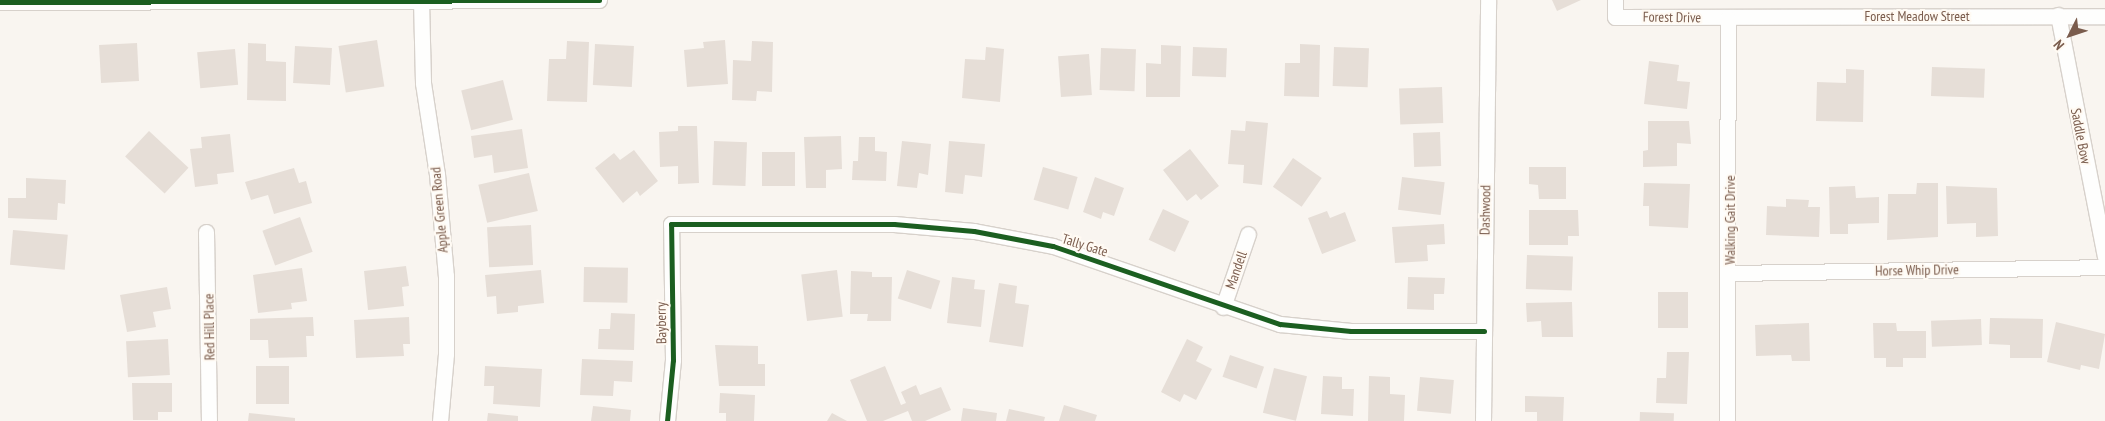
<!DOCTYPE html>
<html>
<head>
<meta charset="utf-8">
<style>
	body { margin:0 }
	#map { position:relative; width:2105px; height:421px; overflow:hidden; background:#f9f5f0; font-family:"PT Sans Narrow",sans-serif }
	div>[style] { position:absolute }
	.building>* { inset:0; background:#e6ded7; transform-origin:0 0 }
	.roads { filter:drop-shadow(1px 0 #d7d1cb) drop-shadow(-1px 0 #d7d1cb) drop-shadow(0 1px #d7d1cb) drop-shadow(0 -1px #d7d1cb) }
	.minor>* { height:15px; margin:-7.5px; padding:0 7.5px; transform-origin:7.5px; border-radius:7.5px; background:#fefefd }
	.cycleway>* { height:5px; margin:-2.5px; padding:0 2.5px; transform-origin:2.5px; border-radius:2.5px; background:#1b5e20 }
	span { translate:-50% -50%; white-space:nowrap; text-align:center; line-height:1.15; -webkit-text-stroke:4px #fffaf3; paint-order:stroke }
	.street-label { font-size:14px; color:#7a5c4d }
	.north { position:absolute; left:2045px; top:10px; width:50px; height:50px; -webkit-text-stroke:4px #fffaf3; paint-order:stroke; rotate:229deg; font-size:14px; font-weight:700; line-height:20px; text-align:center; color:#7a5c4d }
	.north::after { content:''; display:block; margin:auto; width:18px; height:22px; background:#7a5c4d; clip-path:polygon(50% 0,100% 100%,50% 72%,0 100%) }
</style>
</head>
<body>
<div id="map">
	<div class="building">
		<i style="clip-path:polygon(1552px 0,1581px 0,1557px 11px)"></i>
		<i style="left:377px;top:40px;width:47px;height:39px;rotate:81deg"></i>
		<i style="clip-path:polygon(725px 40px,728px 84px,687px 87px,684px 50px,704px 48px,703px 42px)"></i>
		<i style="clip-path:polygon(567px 41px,589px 42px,587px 102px,547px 101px,549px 59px,566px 59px)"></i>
		<i style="clip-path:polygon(752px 41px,773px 42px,772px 92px,757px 91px,756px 101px,732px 100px,733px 60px,751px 61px)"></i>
		<i style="left:137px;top:43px;width:38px;height:38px;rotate:87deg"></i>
		<i style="clip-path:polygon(248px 43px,266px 44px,266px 61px,286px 62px,286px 101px,247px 100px)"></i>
		<i style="left:595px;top:44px;width:39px;height:41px;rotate:3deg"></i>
		<i style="clip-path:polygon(1300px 44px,1320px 45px,1319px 97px,1284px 96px,1285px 63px,1300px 63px)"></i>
		<i style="clip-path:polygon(1161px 45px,1181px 46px,1180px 97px,1146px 97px,1146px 63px,1161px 64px)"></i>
		<i style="left:295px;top:46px;width:37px;height:37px;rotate:3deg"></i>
		<i style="clip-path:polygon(986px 47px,1004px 49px,1000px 102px,962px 98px,965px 59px,985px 60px)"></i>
		<i style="left:1193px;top:47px;width:34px;height:29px;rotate:2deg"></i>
		<i style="left:1334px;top:47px;width:35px;height:39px;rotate:2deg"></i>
		<i style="left:1101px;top:48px;width:35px;height:42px;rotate:2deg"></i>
		<i style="left:235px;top:49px;width:36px;height:38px;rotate:85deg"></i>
		<i style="left:1089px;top:54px;width:41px;height:31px;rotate:86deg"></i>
		<i style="clip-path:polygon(1649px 61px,1679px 65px,1677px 81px,1690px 82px,1687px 109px,1644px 104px)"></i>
		<i style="left:1932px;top:67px;width:53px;height:29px;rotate:2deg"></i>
		<i style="clip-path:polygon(1846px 69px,1864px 70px,1863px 122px,1816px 121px,1817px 82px,1846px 83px)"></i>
		<i style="left:503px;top:80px;width:41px;height:43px;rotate:76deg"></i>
		<i style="left:1442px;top:87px;width:36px;height:43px;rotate:88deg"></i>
		<i style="clip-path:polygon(1246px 121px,1268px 123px,1262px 185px,1243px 183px,1244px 165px,1228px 164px,1231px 130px,1245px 131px)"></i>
		<i style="clip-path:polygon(1648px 121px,1689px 121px,1691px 144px,1677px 143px,1677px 166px,1643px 167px,1643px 151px,1648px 150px)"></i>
		<i style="clip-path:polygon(678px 126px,697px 126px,699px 183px,678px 184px,678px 166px,660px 167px,659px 132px,678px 131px)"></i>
		<i style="clip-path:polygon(522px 129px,528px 168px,494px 173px,492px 155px,474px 158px,471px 136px)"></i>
		<i style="left:149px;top:131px;width:54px;height:35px;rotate:43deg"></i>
		<i style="left:1440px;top:132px;width:34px;height:27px;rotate:88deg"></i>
		<i style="clip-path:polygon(230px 134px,234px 172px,217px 174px,218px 184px,195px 187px,190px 149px,202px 148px,201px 137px)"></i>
		<i style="clip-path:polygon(841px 136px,842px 169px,826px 170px,826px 188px,806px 188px,804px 137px)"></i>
		<i style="clip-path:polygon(859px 137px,875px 137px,875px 151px,887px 152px,886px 181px,852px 180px,853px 161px,858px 161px)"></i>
		<i style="left:714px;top:141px;width:33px;height:44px;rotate:2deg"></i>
		<i style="clip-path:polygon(902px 141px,931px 144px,928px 175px,919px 173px,917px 188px,897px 186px)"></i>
		<i style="clip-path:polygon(949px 141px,985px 144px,982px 177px,965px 175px,963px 194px,945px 192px)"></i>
		<i style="clip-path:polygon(1190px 149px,1219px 186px,1201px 200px,1196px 194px,1187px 201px,1163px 170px)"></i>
		<i style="clip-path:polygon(634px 150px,658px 181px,640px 196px,637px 191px,623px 203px,595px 168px,614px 153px,620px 160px)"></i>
		<i style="left:795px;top:152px;width:34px;height:33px;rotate:90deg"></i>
		<i style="left:1293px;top:158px;width:35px;height:35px;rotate:35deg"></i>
		<i style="left:1043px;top:167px;width:36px;height:34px;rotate:16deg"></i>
		<i style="clip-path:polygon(1529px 167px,1566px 167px,1566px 199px,1539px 199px,1538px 185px,1529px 184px)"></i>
		<i style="clip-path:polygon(294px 168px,299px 183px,306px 181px,312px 203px,274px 214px,268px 195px,251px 200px,245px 182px)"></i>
		<i style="left:529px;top:173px;width:39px;height:52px;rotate:77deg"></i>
		<i style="clip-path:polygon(1095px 177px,1124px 188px,1114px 216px,1103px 212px,1101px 219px,1083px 212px)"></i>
		<i style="left:1402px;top:177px;width:43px;height:33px;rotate:7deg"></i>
		<i style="clip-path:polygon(26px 178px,66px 180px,65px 204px,58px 203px,57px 220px,8px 218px,8px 198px,26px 198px)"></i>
		<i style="clip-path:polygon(1644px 183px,1690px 184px,1688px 228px,1649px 226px,1649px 206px,1643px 206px)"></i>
		<i style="clip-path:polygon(1917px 183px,1938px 183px,1938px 237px,1887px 240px,1888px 194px,1916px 194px)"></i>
		<i style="clip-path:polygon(1855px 186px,1856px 198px,1879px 197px,1879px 223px,1848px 224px,1848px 234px,1830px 234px,1829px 187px)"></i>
		<i style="clip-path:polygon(1946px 186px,1997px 188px,1998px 236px,1976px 237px,1976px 223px,1947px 224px)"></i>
		<i style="clip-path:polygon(1786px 199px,1809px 200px,1808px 207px,1820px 207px,1819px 237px,1766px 235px,1767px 206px,1786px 207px)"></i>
		<i style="left:1163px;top:209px;width:29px;height:34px;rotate:25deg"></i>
		<i style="clip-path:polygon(1529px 210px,1578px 210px,1579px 236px,1568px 236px,1568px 245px,1529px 245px)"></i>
		<i style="clip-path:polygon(1327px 211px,1330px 218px,1345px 212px,1356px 241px,1322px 254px,1308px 218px)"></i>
		<i style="left:300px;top:217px;width:37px;height:40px;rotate:70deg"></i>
		<i style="clip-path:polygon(1444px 224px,1445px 244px,1427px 245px,1428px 261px,1395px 263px,1392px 227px)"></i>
		<i style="left:531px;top:225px;width:40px;height:44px;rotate:87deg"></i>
		<i style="left:13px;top:230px;width:55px;height:35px;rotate:5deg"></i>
		<i style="left:1527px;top:255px;width:46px;height:34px;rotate:2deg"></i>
		<i style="clip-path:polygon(406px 266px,409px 286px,402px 287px,404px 306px,368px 310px,364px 271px)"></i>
		<i style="left:584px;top:267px;width:44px;height:35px;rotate:1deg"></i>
		<i style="clip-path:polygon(302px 268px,307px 301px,291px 303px,292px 309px,258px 313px,253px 275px)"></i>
		<i style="clip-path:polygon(541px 270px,544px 303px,518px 306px,518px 312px,497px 314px,496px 296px,487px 297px,485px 275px)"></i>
		<i style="left:837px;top:270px;width:47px;height:36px;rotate:83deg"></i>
		<i style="left:907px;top:270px;width:35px;height:30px;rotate:18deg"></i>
		<i style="clip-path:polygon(851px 271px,872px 272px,872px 277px,892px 277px,891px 321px,867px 321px,868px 314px,850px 314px)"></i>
		<i style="clip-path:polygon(952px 277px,975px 280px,974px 289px,985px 290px,981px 327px,947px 323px)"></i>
		<i style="clip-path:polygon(1408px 277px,1445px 278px,1444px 294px,1434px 294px,1434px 310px,1407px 309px)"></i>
		<i style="clip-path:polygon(999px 283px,1017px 286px,1015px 303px,1029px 305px,1023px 347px,989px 342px)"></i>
		<i style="clip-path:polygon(167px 287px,171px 309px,153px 312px,156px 327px,127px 332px,120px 295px)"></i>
		<i style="left:1658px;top:292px;width:30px;height:36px"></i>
		<i style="clip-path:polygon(1572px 302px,1573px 337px,1542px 337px,1541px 321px,1527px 322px,1526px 303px)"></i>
		<i style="clip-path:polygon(611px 313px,635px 314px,634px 350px,598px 349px,599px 329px,610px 329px)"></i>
		<i style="clip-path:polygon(313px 317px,314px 336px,306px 336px,307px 357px,269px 358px,268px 340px,250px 340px,250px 319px)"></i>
		<i style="clip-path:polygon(409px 317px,410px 344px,403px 344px,404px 356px,356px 358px,354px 320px)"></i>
		<i style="clip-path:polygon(1990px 318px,2043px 319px,2042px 358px,2010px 358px,2010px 345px,1989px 344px)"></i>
		<i style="left:1981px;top:319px;width:26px;height:50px;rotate:88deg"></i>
		<i style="clip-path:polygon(2056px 322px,2105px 334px,2099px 369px,2081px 365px,2080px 370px,2047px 362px)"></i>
		<i style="clip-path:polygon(1809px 323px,1810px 361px,1792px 361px,1791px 355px,1756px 356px,1755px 325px)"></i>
		<i style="clip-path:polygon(1873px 323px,1896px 323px,1897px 331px,1926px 331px,1926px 358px,1903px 358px,1903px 367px,1886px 367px,1886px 358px,1874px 358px)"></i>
		<i style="left:168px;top:339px;width:36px;height:42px;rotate:87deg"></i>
		<i style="clip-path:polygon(1187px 339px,1203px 347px,1196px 361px,1212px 369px,1196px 400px,1184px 394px,1180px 402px,1161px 392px)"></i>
		<i style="clip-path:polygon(715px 345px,758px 346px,758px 364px,765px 364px,765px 386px,719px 386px)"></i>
		<i style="clip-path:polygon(1667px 352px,1689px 352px,1687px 404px,1656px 403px,1657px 378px,1666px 378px)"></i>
		<i style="left:1230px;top:355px;width:36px;height:23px;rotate:19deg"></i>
		<i style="clip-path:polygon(582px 359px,633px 361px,632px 382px,614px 381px,613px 396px,580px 395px)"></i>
		<i style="left:256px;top:366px;width:33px;height:38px"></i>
		<i style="clip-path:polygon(485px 366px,542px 369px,540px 407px,493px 404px,494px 386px,484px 386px)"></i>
		<i style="clip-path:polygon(885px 366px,901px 405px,906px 403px,901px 392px,916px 385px,920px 395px,941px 387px,951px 410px,925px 421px,912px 421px,908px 411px,883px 421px,867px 421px,850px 380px)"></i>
		<i style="left:1274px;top:368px;width:34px;height:46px;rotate:14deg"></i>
		<i style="clip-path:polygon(1323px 376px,1342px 377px,1342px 389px,1354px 389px,1353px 416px,1321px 414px)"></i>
		<i style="clip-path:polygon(1369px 376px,1390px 377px,1390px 394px,1405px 395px,1404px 421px,1368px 421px)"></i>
		<i style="left:1420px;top:377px;width:34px;height:34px;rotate:5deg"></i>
		<i style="clip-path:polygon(132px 383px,172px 383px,172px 412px,158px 412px,158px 420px,133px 420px)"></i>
		<i style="clip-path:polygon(720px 393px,755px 395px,754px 421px,726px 421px,726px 413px,719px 413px)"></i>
		<i style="clip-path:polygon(1525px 396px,1564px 397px,1563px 421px,1537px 421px,1537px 412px,1525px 412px)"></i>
		<i style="clip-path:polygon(1064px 405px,1097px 415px,1095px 421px,1059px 421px)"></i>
		<i style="clip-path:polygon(593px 406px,631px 410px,630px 421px,591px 421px)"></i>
		<i style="clip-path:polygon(963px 408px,997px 413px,996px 421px,961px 421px)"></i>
		<i style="clip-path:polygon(1009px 409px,1045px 417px,1044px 421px,1006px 421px)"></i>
		<i style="left:1640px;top:412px;width:34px;height:9px;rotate:2deg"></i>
		<i style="clip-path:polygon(249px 413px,295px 418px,295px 421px,248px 421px)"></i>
		<i style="clip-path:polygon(488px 413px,518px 416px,518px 421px,487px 421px)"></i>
		<i style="clip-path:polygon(832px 413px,847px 421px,827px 421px)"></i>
	</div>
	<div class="roads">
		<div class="minor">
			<i style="left:421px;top:0;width:83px;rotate:88.6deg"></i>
			<i style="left:423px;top:83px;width:92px;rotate:81.3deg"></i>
			<i style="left:437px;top:174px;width:102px;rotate:85deg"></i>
			<i style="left:446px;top:276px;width:78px;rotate:90deg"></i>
			<i style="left:446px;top:354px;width:67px;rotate:95.1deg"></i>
			<i style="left:1615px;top:0;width:17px;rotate:90deg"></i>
			<i style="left:1615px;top:17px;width:490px;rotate:-0.1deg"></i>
			<i style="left:0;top:2px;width:599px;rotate:-0.19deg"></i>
			<i style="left:2058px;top:15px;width:246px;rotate:79deg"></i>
			<i style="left:206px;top:232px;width:189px;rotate:89.1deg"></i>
			<i style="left:1730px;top:273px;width:375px;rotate:-0.9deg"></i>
			<i style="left:1223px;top:307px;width:77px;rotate:-71.1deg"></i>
			<i style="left:667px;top:421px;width:61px;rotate:-84.4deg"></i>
			<i style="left:673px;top:360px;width:136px;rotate:-90.8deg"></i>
			<i style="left:671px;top:224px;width:223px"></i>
			<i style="left:894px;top:224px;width:80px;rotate:5deg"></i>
			<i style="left:974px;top:231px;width:80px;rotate:10.8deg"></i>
			<i style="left:1053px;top:246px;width:240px;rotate:19deg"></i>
			<i style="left:1280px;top:324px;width:71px;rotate:5.6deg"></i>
			<i style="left:1351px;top:331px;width:133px"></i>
			<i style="left:1483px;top:421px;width:421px;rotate:-89.3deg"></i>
			<i style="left:1727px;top:421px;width:403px;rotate:-89.9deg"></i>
		</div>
	</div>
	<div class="cycleway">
		<i style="left:0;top:2px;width:599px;rotate:-0.19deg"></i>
		<i style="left:667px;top:421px;width:61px;rotate:-84.4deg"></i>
		<i style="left:673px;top:360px;width:136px;rotate:-90.8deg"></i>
		<i style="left:671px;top:224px;width:223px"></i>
		<i style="left:894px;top:224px;width:80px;rotate:5deg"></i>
		<i style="left:974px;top:231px;width:80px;rotate:10.8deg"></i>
		<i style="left:1053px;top:246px;width:240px;rotate:19deg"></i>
		<i style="left:1280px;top:324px;width:71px;rotate:5.6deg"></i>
		<i style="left:1351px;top:331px;width:133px"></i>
	</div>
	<div class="street-label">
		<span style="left:1917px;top:16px">Forest Meadow Street</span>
		<span style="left:1672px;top:17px;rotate:1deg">Forest Drive</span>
		<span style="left:2081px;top:136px;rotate:79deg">Saddle Bow</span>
		<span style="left:439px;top:210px;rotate:-95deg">Apple Green Road</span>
		<span style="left:1485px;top:210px;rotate:-89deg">Dashwood</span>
		<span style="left:1730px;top:220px;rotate:-90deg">Walking Gait Drive</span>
		<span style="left:1085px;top:245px;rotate:17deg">Tally Gate</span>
		<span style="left:1236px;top:270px;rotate:-71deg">Mandell</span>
		<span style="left:1917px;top:270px;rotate:-1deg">Horse Whip Drive</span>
		<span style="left:661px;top:323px;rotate:-91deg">Bayberry</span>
		<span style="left:209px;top:327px;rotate:-91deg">Red Hill Place</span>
	</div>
	<div class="north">N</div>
</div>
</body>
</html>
